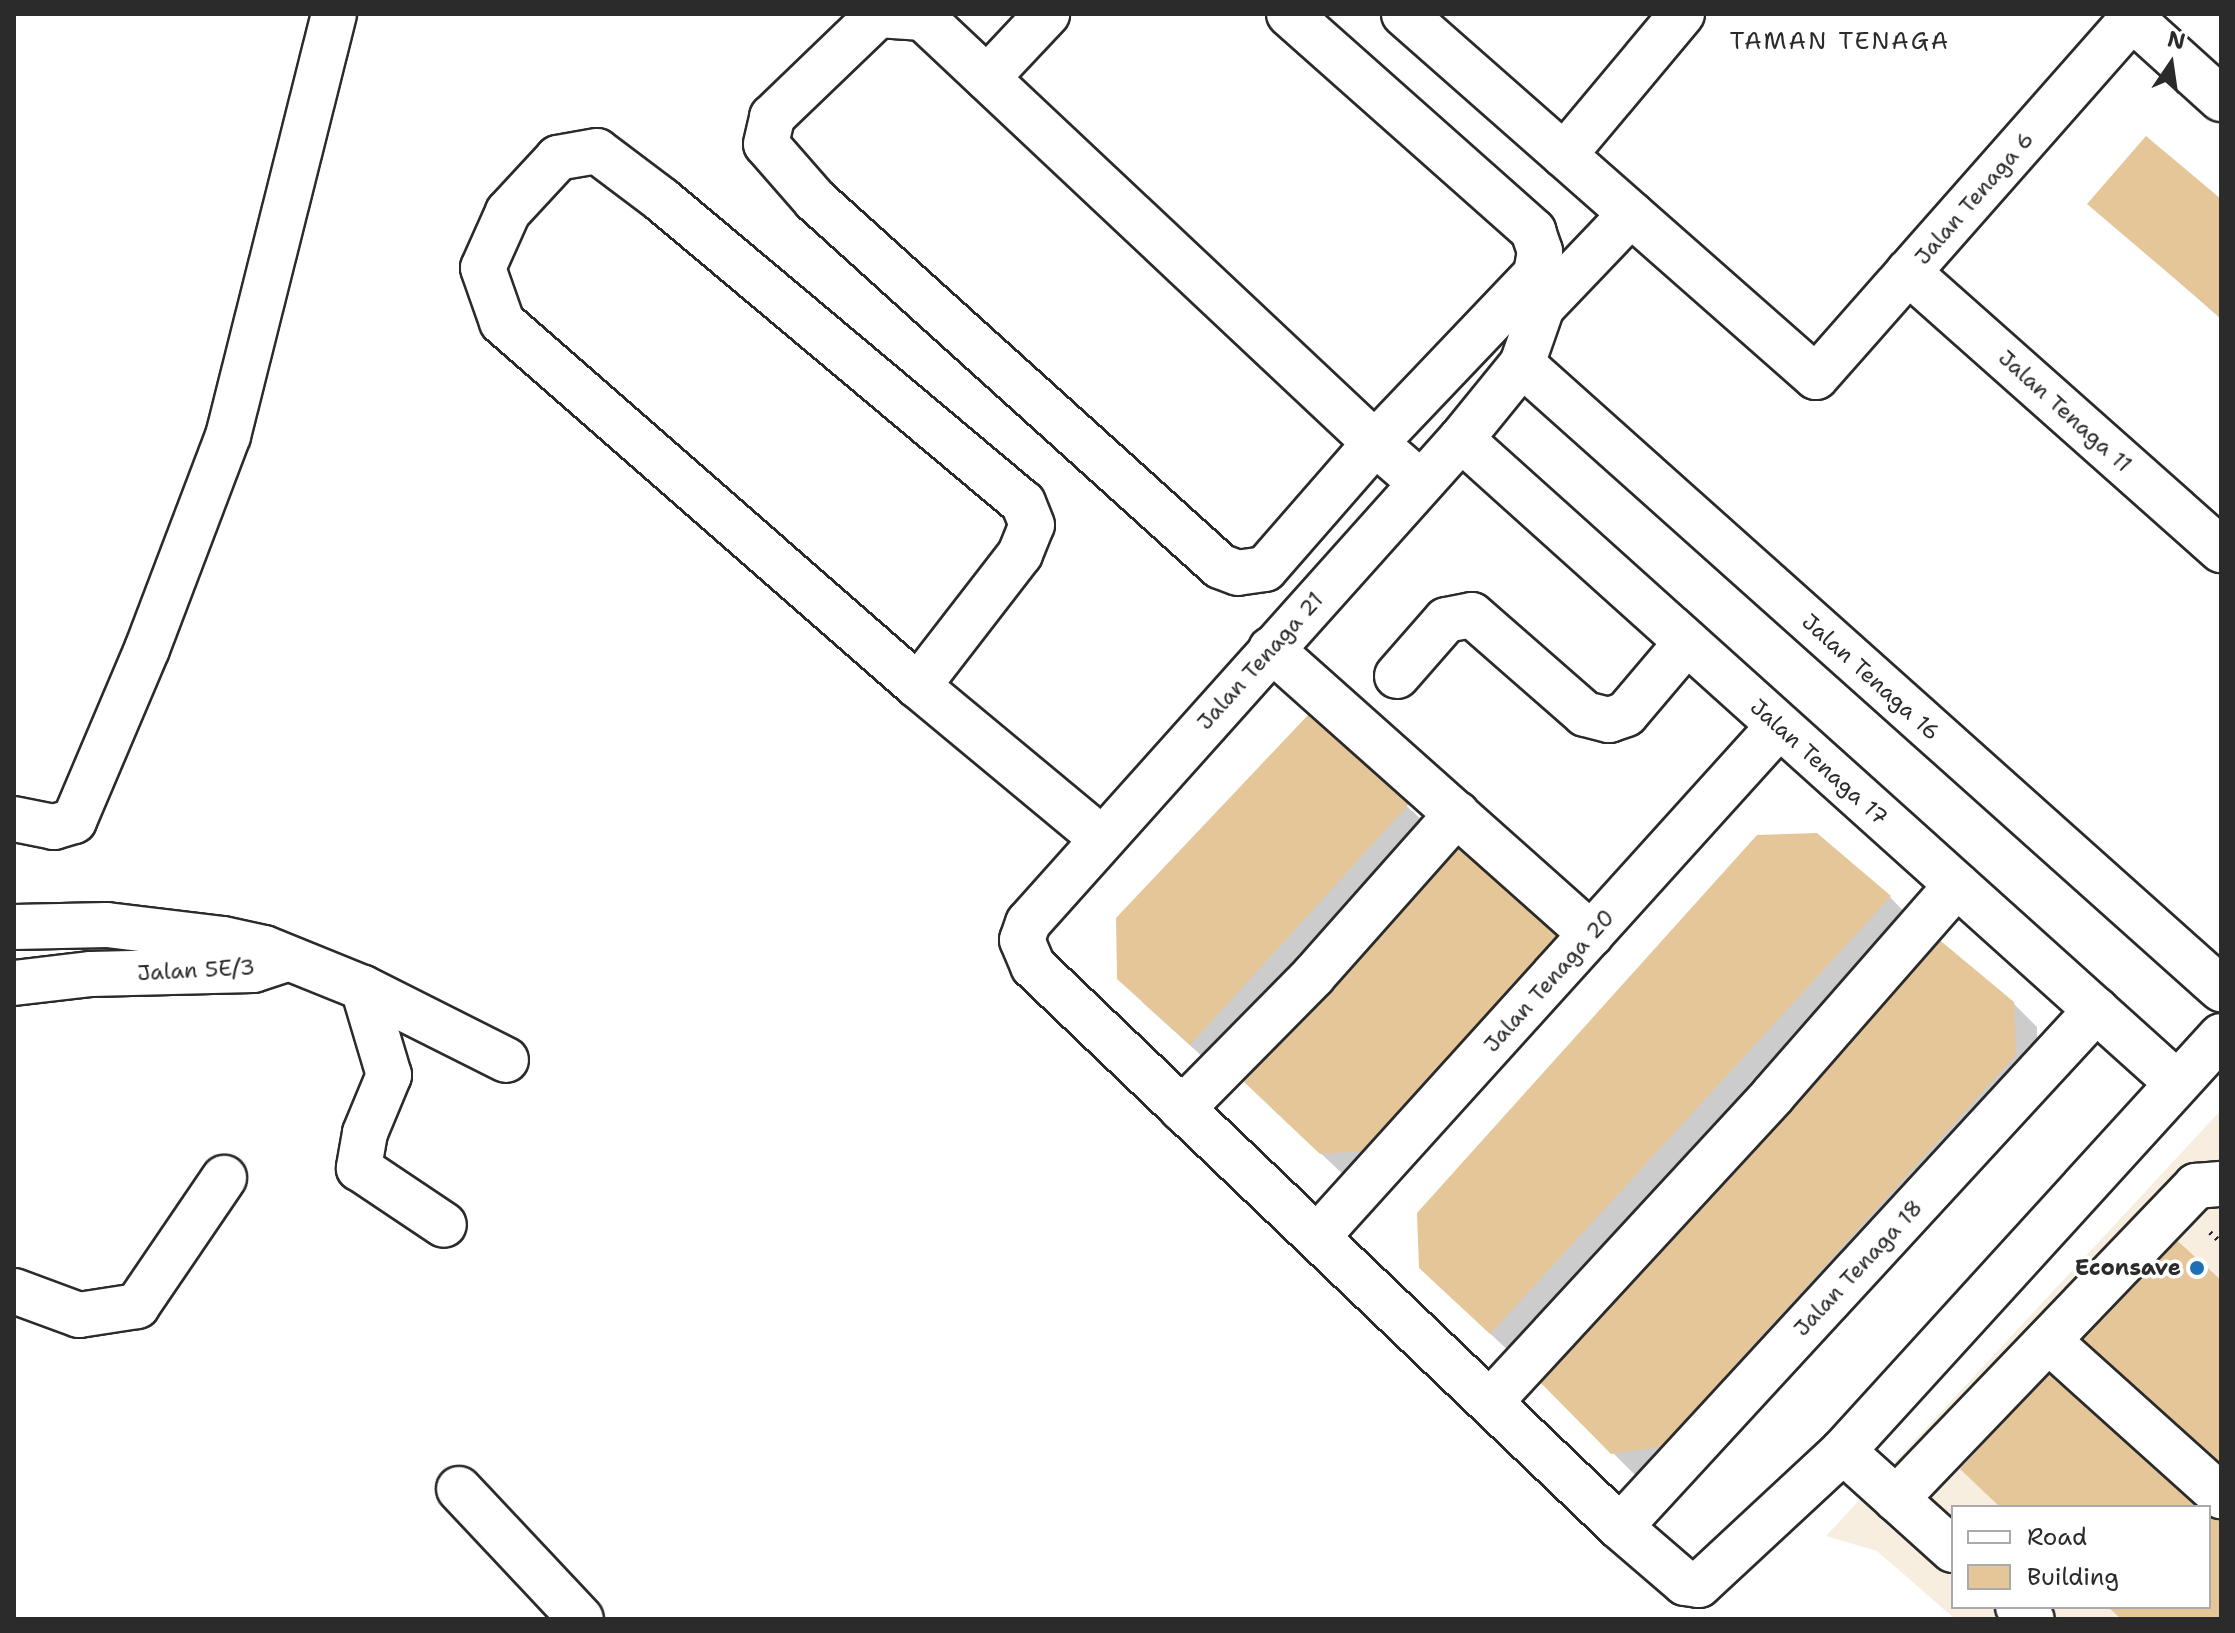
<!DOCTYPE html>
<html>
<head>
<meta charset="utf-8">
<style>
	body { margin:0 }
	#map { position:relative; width:2235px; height:1633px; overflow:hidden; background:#fff; font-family:"Shantell Sans",sans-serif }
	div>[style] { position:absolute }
	.built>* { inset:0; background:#f7eee0 }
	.shadow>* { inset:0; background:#0003 }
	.building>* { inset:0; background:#e5c698 }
	.path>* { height:5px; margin-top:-2.5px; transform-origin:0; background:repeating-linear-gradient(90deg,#2b2b2b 0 2px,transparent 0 8px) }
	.roads { filter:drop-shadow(2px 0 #2b2b2b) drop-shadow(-2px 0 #2b2b2b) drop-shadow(0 2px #2b2b2b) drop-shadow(0 -2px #2b2b2b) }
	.minor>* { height:44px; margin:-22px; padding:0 22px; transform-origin:22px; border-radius:22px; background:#fff }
	.dots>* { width:22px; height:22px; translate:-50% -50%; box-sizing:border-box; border:4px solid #fff; border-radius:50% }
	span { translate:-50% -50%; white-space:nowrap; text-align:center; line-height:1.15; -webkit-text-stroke:7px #fff; paint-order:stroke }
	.street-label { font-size:22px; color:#2b2b2b }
	.poi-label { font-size:22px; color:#2b2b2b; font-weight:700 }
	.right { translate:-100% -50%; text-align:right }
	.neighbourhood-label { font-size:24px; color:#2b2b2b; letter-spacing:2px }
	.frame { position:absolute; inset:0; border:16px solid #2b2b2b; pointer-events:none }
	.legend { position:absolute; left:1951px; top:1505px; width:260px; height:104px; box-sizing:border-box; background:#fff; border:2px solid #aaa; margin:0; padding:10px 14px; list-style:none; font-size:24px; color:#2b2b2b }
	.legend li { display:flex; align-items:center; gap:16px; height:40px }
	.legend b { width:40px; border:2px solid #aaa }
	.north { position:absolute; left:2131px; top:24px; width:80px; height:80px; -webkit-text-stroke:6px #fff; paint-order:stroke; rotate:13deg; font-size:22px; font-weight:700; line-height:32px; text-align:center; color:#2b2b2b }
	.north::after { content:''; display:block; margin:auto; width:28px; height:36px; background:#2b2b2b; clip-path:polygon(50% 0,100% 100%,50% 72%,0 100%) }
</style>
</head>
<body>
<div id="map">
	<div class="built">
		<i style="clip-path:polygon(evenodd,2221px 1110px,2221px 1619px,1955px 1619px,1877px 1551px,1826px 1536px,2221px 1110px,1953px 1507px,2209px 1507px,2209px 1607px,1953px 1607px,1953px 1507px)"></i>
	</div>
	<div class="shadow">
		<i style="clip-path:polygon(2221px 202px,2221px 319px,2090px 204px)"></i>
		<i style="clip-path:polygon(1308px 718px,1431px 828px,1214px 1067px,1142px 1002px)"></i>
		<i style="clip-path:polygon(1890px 897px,1912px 920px,1514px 1356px,1444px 1290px)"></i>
		<i style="clip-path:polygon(1562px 934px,1345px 1176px,1269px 1105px)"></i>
		<i style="clip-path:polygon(2013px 1003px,2037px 1027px,2038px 1078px,1684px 1469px,1636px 1476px,1535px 1375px)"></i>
	</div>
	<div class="building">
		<i style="clip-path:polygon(2146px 136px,2221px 199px,2221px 318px,2087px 204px)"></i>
		<i style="clip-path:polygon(1308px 715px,1409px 804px,1190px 1045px,1117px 979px,1116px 918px)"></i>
		<i style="clip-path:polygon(1817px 833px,1891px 896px,1490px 1334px,1419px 1268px,1417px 1213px,1757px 835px)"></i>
		<i style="clip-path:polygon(1461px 835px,1563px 933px,1369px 1151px,1320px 1154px,1244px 1082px)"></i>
		<i style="clip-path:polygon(1936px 937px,2014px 1002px,2016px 1055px,1661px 1447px,1611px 1454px,1533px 1375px)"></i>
		<i style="clip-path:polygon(2172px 1236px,2221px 1280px,2221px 1475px,2074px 1344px)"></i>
		<i style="clip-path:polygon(2052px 1370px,2204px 1507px,2000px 1507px,1960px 1469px)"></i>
		<i style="clip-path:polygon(2209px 1512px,2221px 1522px,2221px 1619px,2121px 1619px,2108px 1607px,2209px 1607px)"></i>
	</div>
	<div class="path">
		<i style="left:2210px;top:1232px;width:15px;rotate:42deg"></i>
	</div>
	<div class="roads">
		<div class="minor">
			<i style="left:1289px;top:14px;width:327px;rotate:41.6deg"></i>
			<i style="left:1533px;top:231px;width:21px;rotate:71deg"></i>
			<i style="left:1540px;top:251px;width:23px;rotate:100deg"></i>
			<i style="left:1536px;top:274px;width:233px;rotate:133.6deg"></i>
			<i style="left:1375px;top:443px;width:167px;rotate:131.1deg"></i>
			<i style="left:1265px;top:569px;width:27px;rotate:172deg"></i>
			<i style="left:1238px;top:573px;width:19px;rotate:-159deg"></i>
			<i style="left:1220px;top:566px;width:546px;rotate:-137.9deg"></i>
			<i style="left:815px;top:200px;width:74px;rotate:-131.2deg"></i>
			<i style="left:766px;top:144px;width:28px;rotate:-77deg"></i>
			<i style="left:772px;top:117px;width:147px;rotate:-43.9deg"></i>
			<i style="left:878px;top:15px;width:45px;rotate:3.8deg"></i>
			<i style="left:923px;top:18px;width:620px;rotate:43.24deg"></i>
			<i style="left:1375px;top:443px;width:61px;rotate:41deg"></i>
			<i style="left:1404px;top:14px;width:549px;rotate:41.38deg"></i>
			<i style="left:1816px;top:377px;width:478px;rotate:-48.6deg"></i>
			<i style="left:2127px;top:14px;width:127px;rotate:42.1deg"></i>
			<i style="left:987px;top:78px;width:88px;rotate:-46.8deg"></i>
			<i style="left:1564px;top:155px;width:184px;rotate:-50.1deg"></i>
			<i style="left:1631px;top:214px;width:129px;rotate:133.7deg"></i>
			<i style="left:1542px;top:307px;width:60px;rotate:109.3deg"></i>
			<i style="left:1522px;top:364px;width:97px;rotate:129.1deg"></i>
			<i style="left:1461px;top:439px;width:649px;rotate:131.82deg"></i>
			<i style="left:1028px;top:923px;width:18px;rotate:109deg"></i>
			<i style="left:1022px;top:940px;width:28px;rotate:67deg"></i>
			<i style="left:1033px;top:966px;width:812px;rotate:43.7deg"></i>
			<i style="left:1620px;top:1527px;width:86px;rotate:40.7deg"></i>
			<i style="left:1685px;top:1583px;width:14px;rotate:8deg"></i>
			<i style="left:1699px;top:1585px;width:197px;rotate:-42.9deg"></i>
			<i style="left:1843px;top:1451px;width:561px;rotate:-47.67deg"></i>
			<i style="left:1908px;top:272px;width:419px;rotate:41.6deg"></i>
			<i style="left:1522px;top:364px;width:938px;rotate:41.8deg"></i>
			<i style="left:1461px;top:439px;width:963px;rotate:41.97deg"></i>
			<i style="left:1271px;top:649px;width:429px;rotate:41.7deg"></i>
			<i style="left:1397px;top:676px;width:74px;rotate:-48.8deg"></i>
			<i style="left:1446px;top:620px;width:26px;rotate:-11deg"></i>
			<i style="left:1472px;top:615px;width:150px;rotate:41.2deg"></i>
			<i style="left:1585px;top:714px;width:25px;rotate:14deg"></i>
			<i style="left:1609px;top:720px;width:18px;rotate:-19deg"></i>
			<i style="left:1626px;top:714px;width:94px;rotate:-49.7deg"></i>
			<i style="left:918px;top:686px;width:167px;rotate:-52.3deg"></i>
			<i style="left:1020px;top:554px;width:31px;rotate:-68deg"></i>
			<i style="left:1032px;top:525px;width:24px;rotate:-112deg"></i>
			<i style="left:1023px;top:503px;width:471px;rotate:-140deg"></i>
			<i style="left:662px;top:200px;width:81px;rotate:-143deg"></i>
			<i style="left:597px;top:151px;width:40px;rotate:170deg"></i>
			<i style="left:558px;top:158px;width:74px;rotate:132.8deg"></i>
			<i style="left:508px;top:212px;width:61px;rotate:114.1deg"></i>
			<i style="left:483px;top:268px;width:57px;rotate:70.6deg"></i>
			<i style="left:502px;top:322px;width:553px;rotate:41.19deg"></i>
			<i style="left:918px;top:686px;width:236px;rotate:39.7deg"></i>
			<i style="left:14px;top:819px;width:41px;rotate:11.3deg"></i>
			<i style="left:54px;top:827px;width:21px;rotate:-17deg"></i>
			<i style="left:74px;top:821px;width:187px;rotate:-67deg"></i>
			<i style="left:147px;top:649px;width:228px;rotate:-69.2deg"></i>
			<i style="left:228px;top:436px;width:435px;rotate:-75.9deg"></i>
			<i style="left:14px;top:927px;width:93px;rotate:-1.2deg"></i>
			<i style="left:107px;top:925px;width:117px;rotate:6.9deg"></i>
			<i style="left:223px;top:939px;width:42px;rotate:12.4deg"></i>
			<i style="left:264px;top:948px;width:107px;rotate:22deg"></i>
			<i style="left:363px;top:988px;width:91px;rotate:73.4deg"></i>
			<i style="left:389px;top:1075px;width:63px;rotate:112.5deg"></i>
			<i style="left:365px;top:1133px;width:36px;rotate:100deg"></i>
			<i style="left:359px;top:1168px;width:102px;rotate:33.8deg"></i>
			<i style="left:14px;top:983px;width:78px;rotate:-6.7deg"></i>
			<i style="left:91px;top:974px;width:162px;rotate:-1.4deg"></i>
			<i style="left:253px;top:970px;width:36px;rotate:-18deg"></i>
			<i style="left:363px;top:988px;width:160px;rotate:26.7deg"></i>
			<i style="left:1182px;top:1109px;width:187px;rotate:-45.4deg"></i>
			<i style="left:1313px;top:976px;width:217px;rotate:-48.4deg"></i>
			<i style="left:1318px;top:1236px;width:687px;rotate:-47.89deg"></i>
			<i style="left:14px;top:1291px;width:69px;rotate:20.3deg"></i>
			<i style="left:79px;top:1315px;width:59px;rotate:-8.8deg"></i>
			<i style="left:137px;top:1306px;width:155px;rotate:-55.8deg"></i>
			<i style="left:2051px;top:1343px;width:229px;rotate:42deg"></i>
			<i style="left:1490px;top:1402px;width:418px;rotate:-47.3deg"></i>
			<i style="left:1773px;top:1095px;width:279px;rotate:-48.8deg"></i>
			<i style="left:1843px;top:1451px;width:148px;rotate:42deg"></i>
			<i style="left:459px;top:1489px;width:178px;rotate:46.8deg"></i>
			<i style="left:1896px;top:1499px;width:434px;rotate:-46.2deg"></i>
			<i style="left:2196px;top:1186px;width:25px;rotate:-5deg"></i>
			<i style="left:1620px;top:1527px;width:703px;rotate:-47.36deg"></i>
			<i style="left:2018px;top:1607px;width:18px;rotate:41deg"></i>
		</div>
	</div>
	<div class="dots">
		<i style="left:2197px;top:1268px;background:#1f6fb2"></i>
	</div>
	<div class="street-label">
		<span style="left:1974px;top:198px;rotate:-49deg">Jalan Tenaga 6</span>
		<span style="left:2065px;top:411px;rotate:42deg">Jalan Tenaga 11</span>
		<span style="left:1260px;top:661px;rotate:-48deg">Jalan Tenaga 21</span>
		<span style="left:1871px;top:677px;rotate:42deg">Jalan Tenaga 16</span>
		<span style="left:1819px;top:762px;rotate:42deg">Jalan Tenaga 17</span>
		<span style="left:196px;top:970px;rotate:-3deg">Jalan 5E/3</span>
		<span style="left:1549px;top:981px;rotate:-48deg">Jalan Tenaga 20</span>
		<span style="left:1858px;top:1268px;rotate:-47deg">Jalan Tenaga 18</span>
	</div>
	<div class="poi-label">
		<span class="right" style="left:2181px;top:1268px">Econsave</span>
	</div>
	<div class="neighbourhood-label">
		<span style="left:1840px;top:42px">TAMAN TENAGA</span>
	</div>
	<div class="frame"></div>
	<ul class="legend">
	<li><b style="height:10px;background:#fff"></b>Road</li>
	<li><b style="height:22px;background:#e5c698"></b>Building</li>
	</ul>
	<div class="north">N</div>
</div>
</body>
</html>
